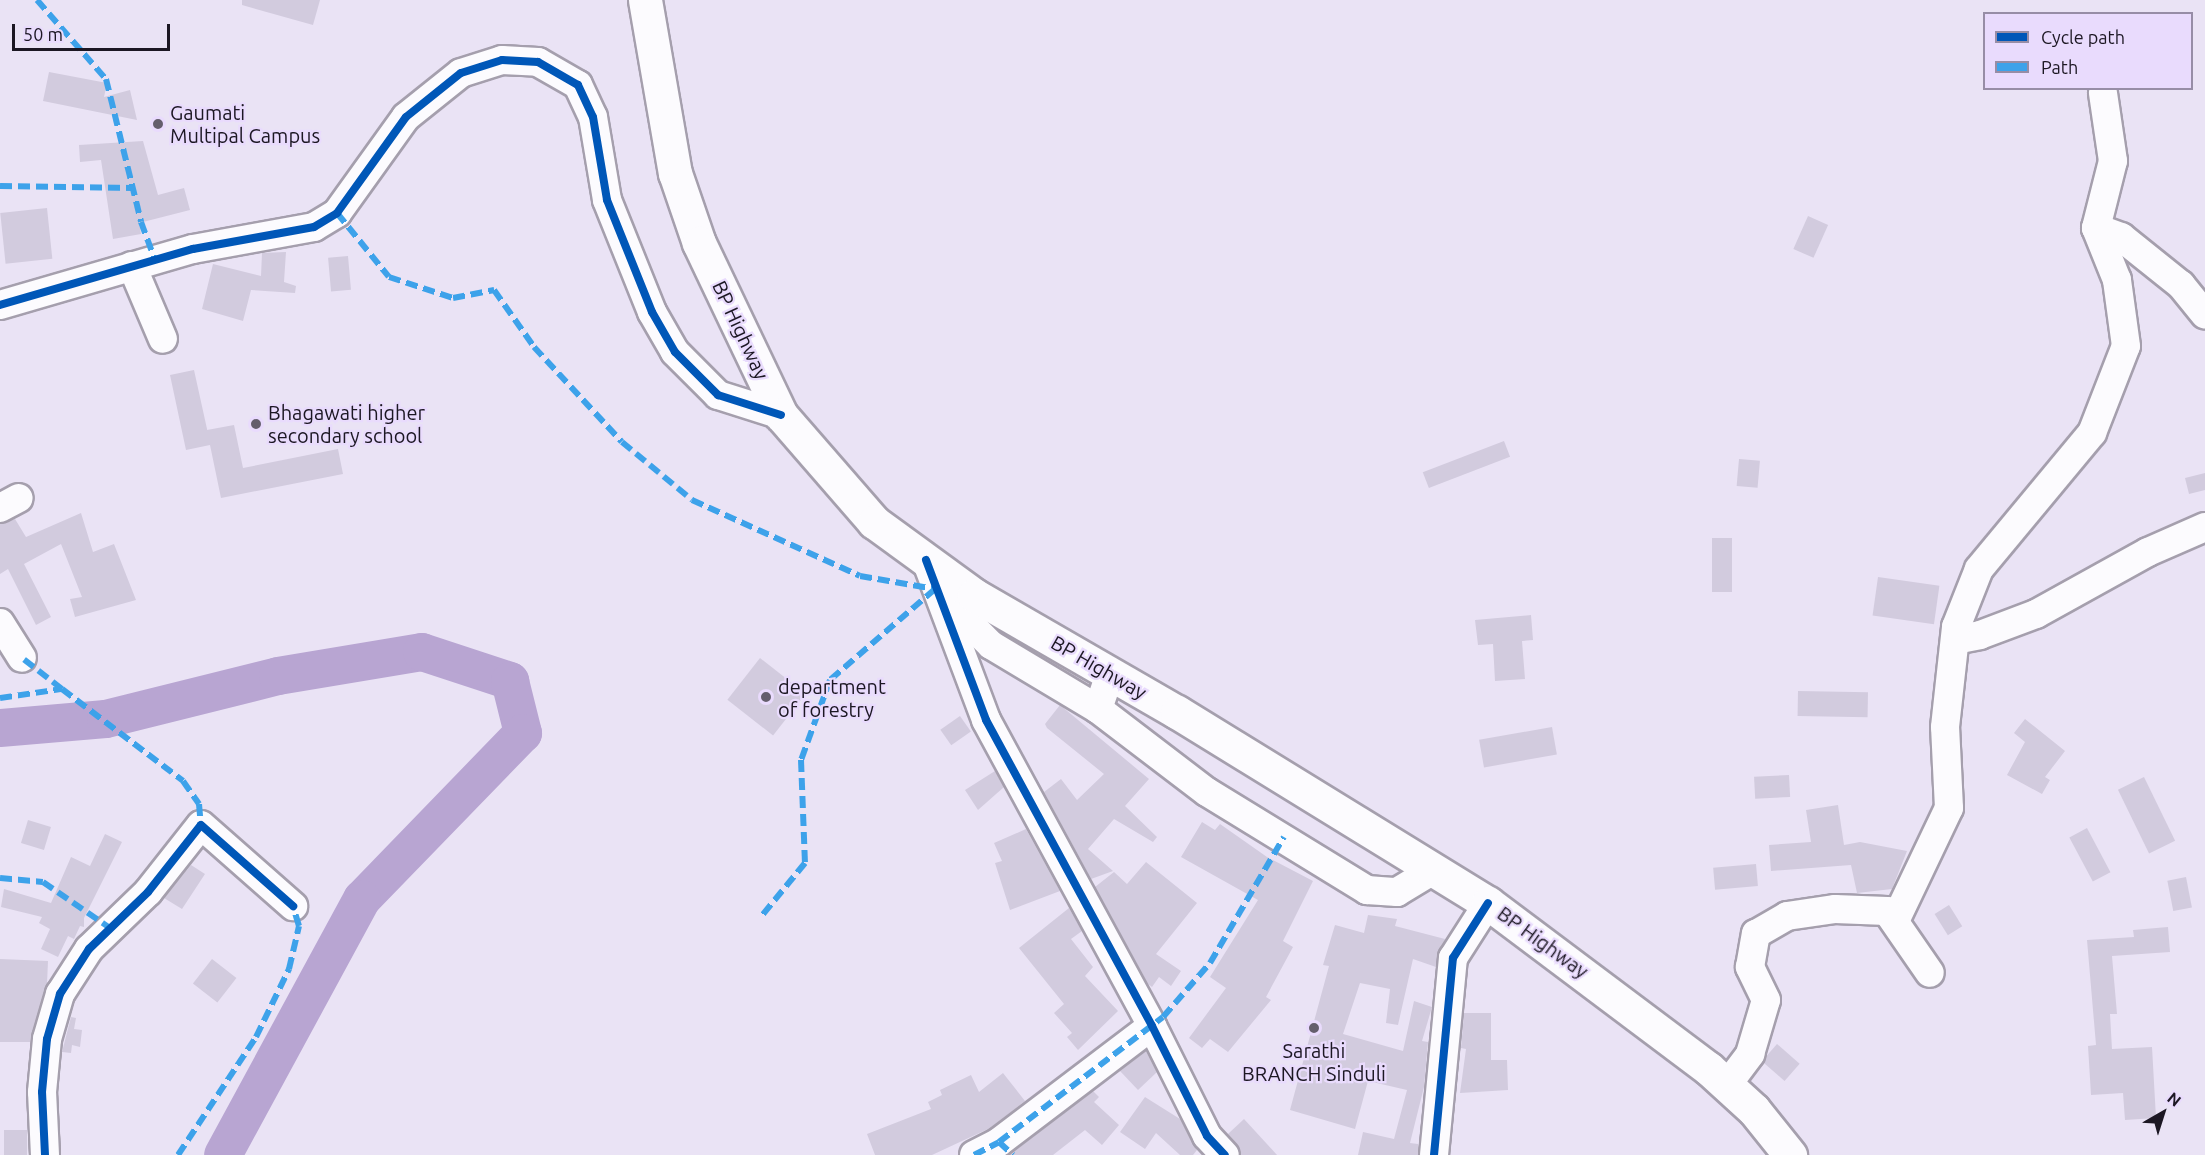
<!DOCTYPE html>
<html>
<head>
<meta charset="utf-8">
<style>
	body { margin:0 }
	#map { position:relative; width:2205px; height:1155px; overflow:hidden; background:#eae3f5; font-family:Ubuntu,sans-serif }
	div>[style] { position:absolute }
	.river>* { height:38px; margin:-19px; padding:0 19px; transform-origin:19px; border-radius:19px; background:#b8a5d2 }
	.building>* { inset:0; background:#d2cbde; transform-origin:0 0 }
	.roads { filter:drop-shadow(2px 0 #a59fad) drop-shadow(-2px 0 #a59fad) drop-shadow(0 2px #a59fad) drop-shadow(0 -2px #a59fad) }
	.minor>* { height:28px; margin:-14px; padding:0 14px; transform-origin:14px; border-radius:14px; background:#fcfbfe }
	.highway>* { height:33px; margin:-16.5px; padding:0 16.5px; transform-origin:16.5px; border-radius:16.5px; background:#fcfbfe }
	.quiet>* { height:6px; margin-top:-3px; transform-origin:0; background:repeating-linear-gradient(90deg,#3da2ea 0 12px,transparent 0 18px) }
	.cycleway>* { height:8px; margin:-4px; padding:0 4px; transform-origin:4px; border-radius:4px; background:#0057b8 }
	.dots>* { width:16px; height:16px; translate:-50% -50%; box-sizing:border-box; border:3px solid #e9dbfd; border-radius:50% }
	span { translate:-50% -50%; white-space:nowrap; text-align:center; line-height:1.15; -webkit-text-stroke:4.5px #e9dbfd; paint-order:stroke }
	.poi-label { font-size:20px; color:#1c1723 }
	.left { translate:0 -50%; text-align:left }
	.street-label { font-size:20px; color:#1c1723 }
	.legend { position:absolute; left:1983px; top:12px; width:210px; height:78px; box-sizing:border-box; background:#e9dbfd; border:2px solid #978da6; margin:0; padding:8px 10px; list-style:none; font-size:18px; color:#1c1723 }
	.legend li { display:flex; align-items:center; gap:12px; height:30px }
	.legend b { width:30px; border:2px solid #978da6 }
	.north { position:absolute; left:2133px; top:1083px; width:60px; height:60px; -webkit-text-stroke:4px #e9dbfd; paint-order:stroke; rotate:39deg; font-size:16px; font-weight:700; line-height:24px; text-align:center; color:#1c1723 }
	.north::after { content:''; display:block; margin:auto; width:21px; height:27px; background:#1c1723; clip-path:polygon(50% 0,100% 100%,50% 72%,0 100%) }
	.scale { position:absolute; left:12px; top:24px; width:158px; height:27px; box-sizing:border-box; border:3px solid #1c1723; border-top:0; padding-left:8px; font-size:18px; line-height:21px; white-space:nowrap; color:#1c1723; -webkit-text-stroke:4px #e9dbfd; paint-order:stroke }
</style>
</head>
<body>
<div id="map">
	<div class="river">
		<i style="left:0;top:728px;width:106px;rotate:-4.9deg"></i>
		<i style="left:106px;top:719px;width:177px;rotate:-14deg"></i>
		<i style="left:278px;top:676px;width:146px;rotate:-9.5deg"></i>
		<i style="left:422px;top:652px;width:93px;rotate:18.2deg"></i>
		<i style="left:510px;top:681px;width:54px;rotate:76deg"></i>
		<i style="left:523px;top:733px;width:231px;rotate:134.1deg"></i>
		<i style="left:362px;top:899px;width:291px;rotate:118.5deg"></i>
	</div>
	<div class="building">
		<i style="clip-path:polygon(242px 0,320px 0,313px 25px,242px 5px)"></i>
		<i style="clip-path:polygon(49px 72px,107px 83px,104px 97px,130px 90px,137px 120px,43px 101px)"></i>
		<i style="clip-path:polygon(143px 141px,158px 195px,184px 188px,190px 210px,139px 223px,141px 234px,113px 239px,101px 160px,80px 162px,79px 145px)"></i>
		<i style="left:47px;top:208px;width:51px;height:47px;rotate:84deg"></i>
		<i style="left:1808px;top:216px;width:22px;height:36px;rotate:24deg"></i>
		<i style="clip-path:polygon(286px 252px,284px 282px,296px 286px,295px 293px,251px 290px,243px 321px,202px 309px,213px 264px,261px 276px,262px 253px)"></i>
		<i style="left:348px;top:256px;width:34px;height:20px;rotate:85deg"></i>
		<i style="clip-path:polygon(194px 370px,209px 438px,207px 430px,234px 425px,243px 468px,338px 449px,343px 474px,221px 498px,210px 445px,186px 450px,170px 375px)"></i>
		<i style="left:1504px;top:441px;width:17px;height:87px;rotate:69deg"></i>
		<i style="left:1739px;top:459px;width:21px;height:27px;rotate:5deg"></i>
		<i style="clip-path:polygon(2205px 473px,2205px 490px,2189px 494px,2185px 478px)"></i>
		<i style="clip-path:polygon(81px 513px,93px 552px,114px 544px,136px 600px,75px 617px,70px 599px,82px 597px,61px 544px,24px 564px,51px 617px,36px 625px,8px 569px,0 574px,0 524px,15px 519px,26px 537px)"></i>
		<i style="left:1712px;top:538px;width:20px;height:54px"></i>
		<i style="left:1878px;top:577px;width:62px;height:39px;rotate:8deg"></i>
		<i style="clip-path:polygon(1531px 615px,1533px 640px,1522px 641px,1525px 679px,1495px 681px,1493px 644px,1478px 645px,1475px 620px)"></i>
		<i style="left:760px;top:658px;width:58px;height:53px;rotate:38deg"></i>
		<i style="left:1798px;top:691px;width:70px;height:25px;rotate:1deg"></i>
		<i style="clip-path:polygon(1060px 705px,1149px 779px,1125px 806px,1157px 837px,1153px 842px,1114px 819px,1088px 849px,1113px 871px,1091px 879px,1044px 792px,1061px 779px,1077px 800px,1104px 774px,1047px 728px,1045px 724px)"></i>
		<i style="left:960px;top:716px;width:19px;height:24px;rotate:55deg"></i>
		<i style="clip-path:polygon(2025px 719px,2065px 751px,2045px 777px,2050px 780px,2042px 794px,2007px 775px,2025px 742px,2014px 733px)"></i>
		<i style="left:1552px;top:727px;width:28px;height:74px;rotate:80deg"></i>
		<i style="clip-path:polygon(995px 771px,1004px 787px,978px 810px,965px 790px)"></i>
		<i style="left:1789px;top:775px;width:22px;height:35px;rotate:87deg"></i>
		<i style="left:2144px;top:777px;width:71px;height:29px;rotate:64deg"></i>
		<i style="clip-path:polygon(1838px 805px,1844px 845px,1860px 842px,1907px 851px,1892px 889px,1857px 893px,1851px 865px,1771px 871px,1769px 845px,1811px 842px,1806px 810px)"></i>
		<i style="left:28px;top:820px;width:24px;height:24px;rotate:17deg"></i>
		<i style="clip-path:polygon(1202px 822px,1215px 830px,1220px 824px,1267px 857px,1313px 881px,1283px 941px,1293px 947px,1266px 997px,1271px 1000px,1228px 1052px,1210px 1039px,1202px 1048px,1189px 1038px,1226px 988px,1210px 977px,1258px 900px,1181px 857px)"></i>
		<i style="left:2087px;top:828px;width:50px;height:20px;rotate:62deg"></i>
		<i style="clip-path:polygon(1026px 829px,1060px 891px,1010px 910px,995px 863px,1002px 861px,994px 843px)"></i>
		<i style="clip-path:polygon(105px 834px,122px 842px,84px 918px,84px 927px,80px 926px,74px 939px,68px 936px,58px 957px,41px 949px,50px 929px,39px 923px,42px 917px,1px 907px,4px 889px,51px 903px,71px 857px,90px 866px)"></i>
		<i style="clip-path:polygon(1146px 862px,1197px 903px,1156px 954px,1181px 971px,1171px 986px,1159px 977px,1152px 987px,1148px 984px,1095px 887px,1114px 872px,1127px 884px)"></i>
		<i style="left:1756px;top:864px;width:22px;height:43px;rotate:85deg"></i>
		<i style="clip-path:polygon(191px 865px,205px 874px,182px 909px,164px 898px)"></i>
		<i style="left:2186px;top:877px;width:31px;height:19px;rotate:79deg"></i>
		<i style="left:1949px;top:905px;width:25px;height:17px;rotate:58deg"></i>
		<i style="clip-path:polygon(1069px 908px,1082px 931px,1071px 939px,1093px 967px,1085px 976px,1118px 1011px,1078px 1050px,1067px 1037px,1072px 1033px,1054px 1013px,1064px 1004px,1019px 948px)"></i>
		<i style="clip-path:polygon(1368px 915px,1397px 919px,1395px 926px,1445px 939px,1436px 967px,1413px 959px,1398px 1025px,1386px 1023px,1390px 989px,1360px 983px,1343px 1034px,1403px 1051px,1414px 1001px,1432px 1007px,1422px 1041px,1428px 1042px,1424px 1087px,1410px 1143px,1418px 1144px,1418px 1155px,1358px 1155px,1363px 1132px,1394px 1139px,1407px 1090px,1368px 1081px,1355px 1129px,1290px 1110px,1329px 966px,1323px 965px,1335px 925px,1364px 933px)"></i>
		<i style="clip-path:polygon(2168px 927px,2170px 952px,2112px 956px,2117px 1014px,2110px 1014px,2112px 1049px,2152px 1047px,2156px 1118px,2125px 1120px,2123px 1093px,2091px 1095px,2088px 1046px,2096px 1045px,2087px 940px,2134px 937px,2133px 930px)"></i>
		<i style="clip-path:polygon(0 959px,48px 961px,47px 984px,30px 1042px,0 1042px)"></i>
		<i style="left:212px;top:959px;width:31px;height:31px;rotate:38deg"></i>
		<i style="clip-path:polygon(1464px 1013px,1491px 1013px,1491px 1060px,1507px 1060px,1508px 1090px,1460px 1093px,1466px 1049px,1461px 1048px)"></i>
		<i style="clip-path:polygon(71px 1017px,76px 1018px,74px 1029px,82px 1030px,80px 1047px,72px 1045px,71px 1053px,62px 1052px)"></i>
		<i style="left:1777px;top:1044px;width:30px;height:23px;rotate:41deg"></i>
		<i style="clip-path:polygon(1146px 1051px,1157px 1072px,1138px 1090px,1120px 1071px)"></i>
		<i style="clip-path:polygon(1003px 1073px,1025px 1101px,990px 1128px,932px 1155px,875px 1155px,867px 1134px,931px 1109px,928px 1102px,942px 1095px,940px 1090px,971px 1075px,979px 1092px)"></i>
		<i style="clip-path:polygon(1093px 1091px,1099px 1097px,1094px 1102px,1119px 1125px,1102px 1145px,1085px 1130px,1053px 1155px,1009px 1155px)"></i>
		<i style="clip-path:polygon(1145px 1097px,1180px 1119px,1197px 1150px,1193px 1155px,1180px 1155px,1156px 1133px,1145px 1149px,1120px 1132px)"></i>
		<i style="clip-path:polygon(1244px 1119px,1277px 1155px,1241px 1155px,1228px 1134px)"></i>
		<i style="left:4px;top:1130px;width:23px;height:25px"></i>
	</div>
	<div class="roads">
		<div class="minor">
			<i style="left:2096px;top:228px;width:27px;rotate:20deg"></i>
			<i style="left:2121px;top:237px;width:77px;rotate:38.7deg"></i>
			<i style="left:2181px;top:285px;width:38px;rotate:51deg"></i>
			<i style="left:132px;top:266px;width:79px;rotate:67deg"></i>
			<i style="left:0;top:305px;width:201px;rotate:-16.2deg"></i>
			<i style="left:193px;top:249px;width:123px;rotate:-10.3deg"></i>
			<i style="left:314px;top:227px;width:27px;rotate:-31deg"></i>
			<i style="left:337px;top:213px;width:118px;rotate:-54.3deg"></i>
			<i style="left:406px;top:117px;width:70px;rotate:-38.7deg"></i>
			<i style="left:461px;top:73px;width:43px;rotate:-17.6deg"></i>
			<i style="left:502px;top:60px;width:36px;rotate:3deg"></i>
			<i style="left:538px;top:62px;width:46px;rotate:29.9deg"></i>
			<i style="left:578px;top:85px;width:35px;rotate:65deg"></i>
			<i style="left:593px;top:117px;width:84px;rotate:80.4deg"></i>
			<i style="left:607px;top:200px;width:121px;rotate:68.1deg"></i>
			<i style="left:652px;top:312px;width:46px;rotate:60.1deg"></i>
			<i style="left:675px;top:352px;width:61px;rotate:45deg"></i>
			<i style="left:718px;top:395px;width:66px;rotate:17.6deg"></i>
			<i style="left:0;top:508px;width:21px;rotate:-28deg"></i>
			<i style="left:926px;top:560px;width:171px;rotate:69.4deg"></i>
			<i style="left:986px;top:720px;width:348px;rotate:61.5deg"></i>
			<i style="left:1152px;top:1026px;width:123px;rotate:63.4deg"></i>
			<i style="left:1207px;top:1136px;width:26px;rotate:47deg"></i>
			<i style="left:943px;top:597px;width:68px;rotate:45deg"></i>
			<i style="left:991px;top:645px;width:125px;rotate:30.9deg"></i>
			<i style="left:0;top:623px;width:41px;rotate:57.8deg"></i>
			<i style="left:1955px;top:640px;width:25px;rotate:-11deg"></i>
			<i style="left:1980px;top:635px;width:60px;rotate:-20.6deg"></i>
			<i style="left:2036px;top:614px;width:128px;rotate:-29deg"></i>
			<i style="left:2148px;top:552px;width:62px;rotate:-23.7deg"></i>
			<i style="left:1110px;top:674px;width:37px;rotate:109deg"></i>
			<i style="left:1098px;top:709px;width:137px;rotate:37.3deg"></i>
			<i style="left:1207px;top:792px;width:188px;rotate:31.5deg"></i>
			<i style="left:1367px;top:890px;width:30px;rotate:4deg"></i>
			<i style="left:1397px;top:892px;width:44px;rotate:-31.2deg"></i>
			<i style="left:1896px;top:919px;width:123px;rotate:-64.5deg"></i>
			<i style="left:1949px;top:808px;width:81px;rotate:-92.8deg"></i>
			<i style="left:1945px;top:727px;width:101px;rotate:-83.7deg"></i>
			<i style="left:1956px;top:627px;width:62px;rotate:-68.4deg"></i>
			<i style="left:1979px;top:569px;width:177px;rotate:-50.3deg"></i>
			<i style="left:2092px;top:433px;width:93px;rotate:-68.7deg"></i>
			<i style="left:2126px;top:346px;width:67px;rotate:-97.8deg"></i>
			<i style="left:2117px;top:280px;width:56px;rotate:-112deg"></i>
			<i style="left:2096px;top:228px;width:69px;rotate:-75.8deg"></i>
			<i style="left:2113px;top:161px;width:69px;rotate:-98.4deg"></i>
			<i style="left:1727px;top:1085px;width:39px;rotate:-53deg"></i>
			<i style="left:1750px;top:1054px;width:56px;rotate:-73.5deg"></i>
			<i style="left:1766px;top:1000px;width:37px;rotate:-116deg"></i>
			<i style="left:1750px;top:967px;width:34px;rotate:-80deg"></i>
			<i style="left:1756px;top:934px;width:36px;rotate:-30deg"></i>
			<i style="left:1787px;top:916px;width:49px;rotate:-8.3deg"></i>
			<i style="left:1835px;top:909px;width:52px;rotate:2.2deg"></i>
			<i style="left:1887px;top:911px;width:75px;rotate:55.3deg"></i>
			<i style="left:45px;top:1155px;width:63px;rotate:-92.7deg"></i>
			<i style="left:42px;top:1092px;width:53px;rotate:-84.6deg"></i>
			<i style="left:47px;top:1039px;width:47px;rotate:-73.9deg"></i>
			<i style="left:60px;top:994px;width:54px;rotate:-57.2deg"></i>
			<i style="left:89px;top:949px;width:82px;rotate:-44deg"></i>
			<i style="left:148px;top:892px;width:85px;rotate:-51.7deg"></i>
			<i style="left:201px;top:825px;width:123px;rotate:41.4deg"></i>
			<i style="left:974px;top:1155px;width:28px;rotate:-27deg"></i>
			<i style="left:999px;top:1142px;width:192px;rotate:-37.2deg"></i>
			<i style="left:1434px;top:1155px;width:198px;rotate:-84.5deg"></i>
			<i style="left:1453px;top:958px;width:65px;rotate:-57.5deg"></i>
		</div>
		<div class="highway">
			<i style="left:645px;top:0;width:176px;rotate:80.2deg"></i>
			<i style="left:675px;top:173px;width:74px;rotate:71.1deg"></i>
			<i style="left:699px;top:243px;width:191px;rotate:64.5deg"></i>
			<i style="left:781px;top:415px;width:142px;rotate:49deg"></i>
			<i style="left:874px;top:522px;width:124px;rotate:36.1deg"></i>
			<i style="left:974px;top:595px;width:234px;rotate:30deg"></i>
			<i style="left:1177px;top:712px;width:365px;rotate:31.6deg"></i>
			<i style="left:1488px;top:903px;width:275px;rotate:36.9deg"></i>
			<i style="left:1708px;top:1068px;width:62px;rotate:42.4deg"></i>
			<i style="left:1754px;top:1110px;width:58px;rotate:51.3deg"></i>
		</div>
	</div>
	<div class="quiet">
		<i style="left:37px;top:0;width:105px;rotate:48.9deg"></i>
		<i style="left:106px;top:79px;width:147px;rotate:76.2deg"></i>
		<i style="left:141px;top:222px;width:40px;rotate:69.8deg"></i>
		<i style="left:0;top:186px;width:133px;rotate:0.9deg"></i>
		<i style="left:337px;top:213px;width:82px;rotate:50.9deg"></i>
		<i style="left:389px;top:277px;width:67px;rotate:18.2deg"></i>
		<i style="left:453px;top:298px;width:42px;rotate:-11deg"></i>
		<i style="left:494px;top:290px;width:70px;rotate:54.9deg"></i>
		<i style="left:534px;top:347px;width:129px;rotate:47.2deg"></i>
		<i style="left:622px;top:442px;width:91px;rotate:39.6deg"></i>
		<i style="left:692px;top:500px;width:184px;rotate:24.3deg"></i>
		<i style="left:860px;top:576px;width:76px;rotate:9.8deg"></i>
		<i style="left:935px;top:589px;width:139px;rotate:139.1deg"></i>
		<i style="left:830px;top:680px;width:85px;rotate:109.9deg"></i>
		<i style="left:801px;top:760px;width:103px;rotate:87.8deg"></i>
		<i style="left:805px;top:863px;width:71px;rotate:129.3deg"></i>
		<i style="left:62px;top:689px;width:152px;rotate:37.2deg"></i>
		<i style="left:183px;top:781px;width:28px;rotate:55deg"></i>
		<i style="left:199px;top:804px;width:21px;rotate:85deg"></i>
		<i style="left:0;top:698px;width:63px;rotate:-8.3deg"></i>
		<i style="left:62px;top:689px;width:51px;rotate:-142.2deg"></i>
		<i style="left:0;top:878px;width:43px;rotate:5.3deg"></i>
		<i style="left:43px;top:882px;width:81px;rotate:34.5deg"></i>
		<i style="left:999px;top:1142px;width:19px;rotate:43deg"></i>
		<i style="left:178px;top:1155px;width:141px;rotate:-56.5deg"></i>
		<i style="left:256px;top:1037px;width:76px;rotate:-64.1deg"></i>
		<i style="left:289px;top:969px;width:44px;rotate:-76.9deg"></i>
		<i style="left:299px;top:926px;width:21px;rotate:-107deg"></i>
		<i style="left:974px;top:1155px;width:28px;rotate:-27deg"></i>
		<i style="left:999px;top:1142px;width:206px;rotate:-37.3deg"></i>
		<i style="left:1163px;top:1017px;width:72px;rotate:-49deg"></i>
		<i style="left:1210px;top:963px;width:146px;rotate:-59.6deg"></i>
	</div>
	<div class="cycleway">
		<i style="left:0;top:305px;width:201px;rotate:-16.2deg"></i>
		<i style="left:193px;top:249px;width:123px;rotate:-10.3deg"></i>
		<i style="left:314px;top:227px;width:27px;rotate:-31deg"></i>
		<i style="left:337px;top:213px;width:118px;rotate:-54.3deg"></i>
		<i style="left:406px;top:117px;width:70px;rotate:-38.7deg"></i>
		<i style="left:461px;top:73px;width:43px;rotate:-17.6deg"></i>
		<i style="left:502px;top:60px;width:36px;rotate:3deg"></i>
		<i style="left:538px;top:62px;width:46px;rotate:29.9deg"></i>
		<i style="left:578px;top:85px;width:35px;rotate:65deg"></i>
		<i style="left:593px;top:117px;width:84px;rotate:80.4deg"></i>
		<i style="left:607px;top:200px;width:121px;rotate:68.1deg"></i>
		<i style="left:652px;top:312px;width:46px;rotate:60.1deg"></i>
		<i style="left:675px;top:352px;width:61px;rotate:45deg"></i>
		<i style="left:718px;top:395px;width:66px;rotate:17.6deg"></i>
		<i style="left:926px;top:560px;width:171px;rotate:69.4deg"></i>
		<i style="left:986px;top:720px;width:348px;rotate:61.5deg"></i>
		<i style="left:1152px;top:1026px;width:123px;rotate:63.4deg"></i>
		<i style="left:1207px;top:1136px;width:26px;rotate:47deg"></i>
		<i style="left:45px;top:1155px;width:63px;rotate:-92.7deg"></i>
		<i style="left:42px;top:1092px;width:53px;rotate:-84.6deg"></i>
		<i style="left:47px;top:1039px;width:47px;rotate:-73.9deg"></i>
		<i style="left:60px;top:994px;width:54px;rotate:-57.2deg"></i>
		<i style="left:89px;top:949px;width:82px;rotate:-44deg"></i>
		<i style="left:148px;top:892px;width:85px;rotate:-51.7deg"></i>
		<i style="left:201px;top:825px;width:123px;rotate:41.4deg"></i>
		<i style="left:1434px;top:1155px;width:198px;rotate:-84.5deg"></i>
		<i style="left:1453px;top:958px;width:65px;rotate:-57.5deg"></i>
	</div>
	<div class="dots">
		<i style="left:158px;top:124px;background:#645e6c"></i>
		<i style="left:256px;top:424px;background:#645e6c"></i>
		<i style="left:766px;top:697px;background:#645e6c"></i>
		<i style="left:1314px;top:1028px;background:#645e6c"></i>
	</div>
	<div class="poi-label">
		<span class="left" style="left:170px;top:124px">Gaumati<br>Multipal Campus</span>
		<span class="left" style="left:268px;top:424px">Bhagawati higher<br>secondary school</span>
		<span class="left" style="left:778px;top:698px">department<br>of forestry</span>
		<span style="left:1314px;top:1062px">Sarathi<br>BRANCH Sinduli</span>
	</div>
	<div class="street-label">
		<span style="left:741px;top:330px;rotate:65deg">BP Highway</span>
		<span style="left:1099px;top:667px;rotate:30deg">BP Highway</span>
		<span style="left:1543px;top:942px;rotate:36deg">BP Highway</span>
	</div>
	<ul class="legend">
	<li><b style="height:8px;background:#0057b8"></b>Cycle path</li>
	<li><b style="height:8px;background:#3da2ea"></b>Path</li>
	</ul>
	<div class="north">N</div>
	<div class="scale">50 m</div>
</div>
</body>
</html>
